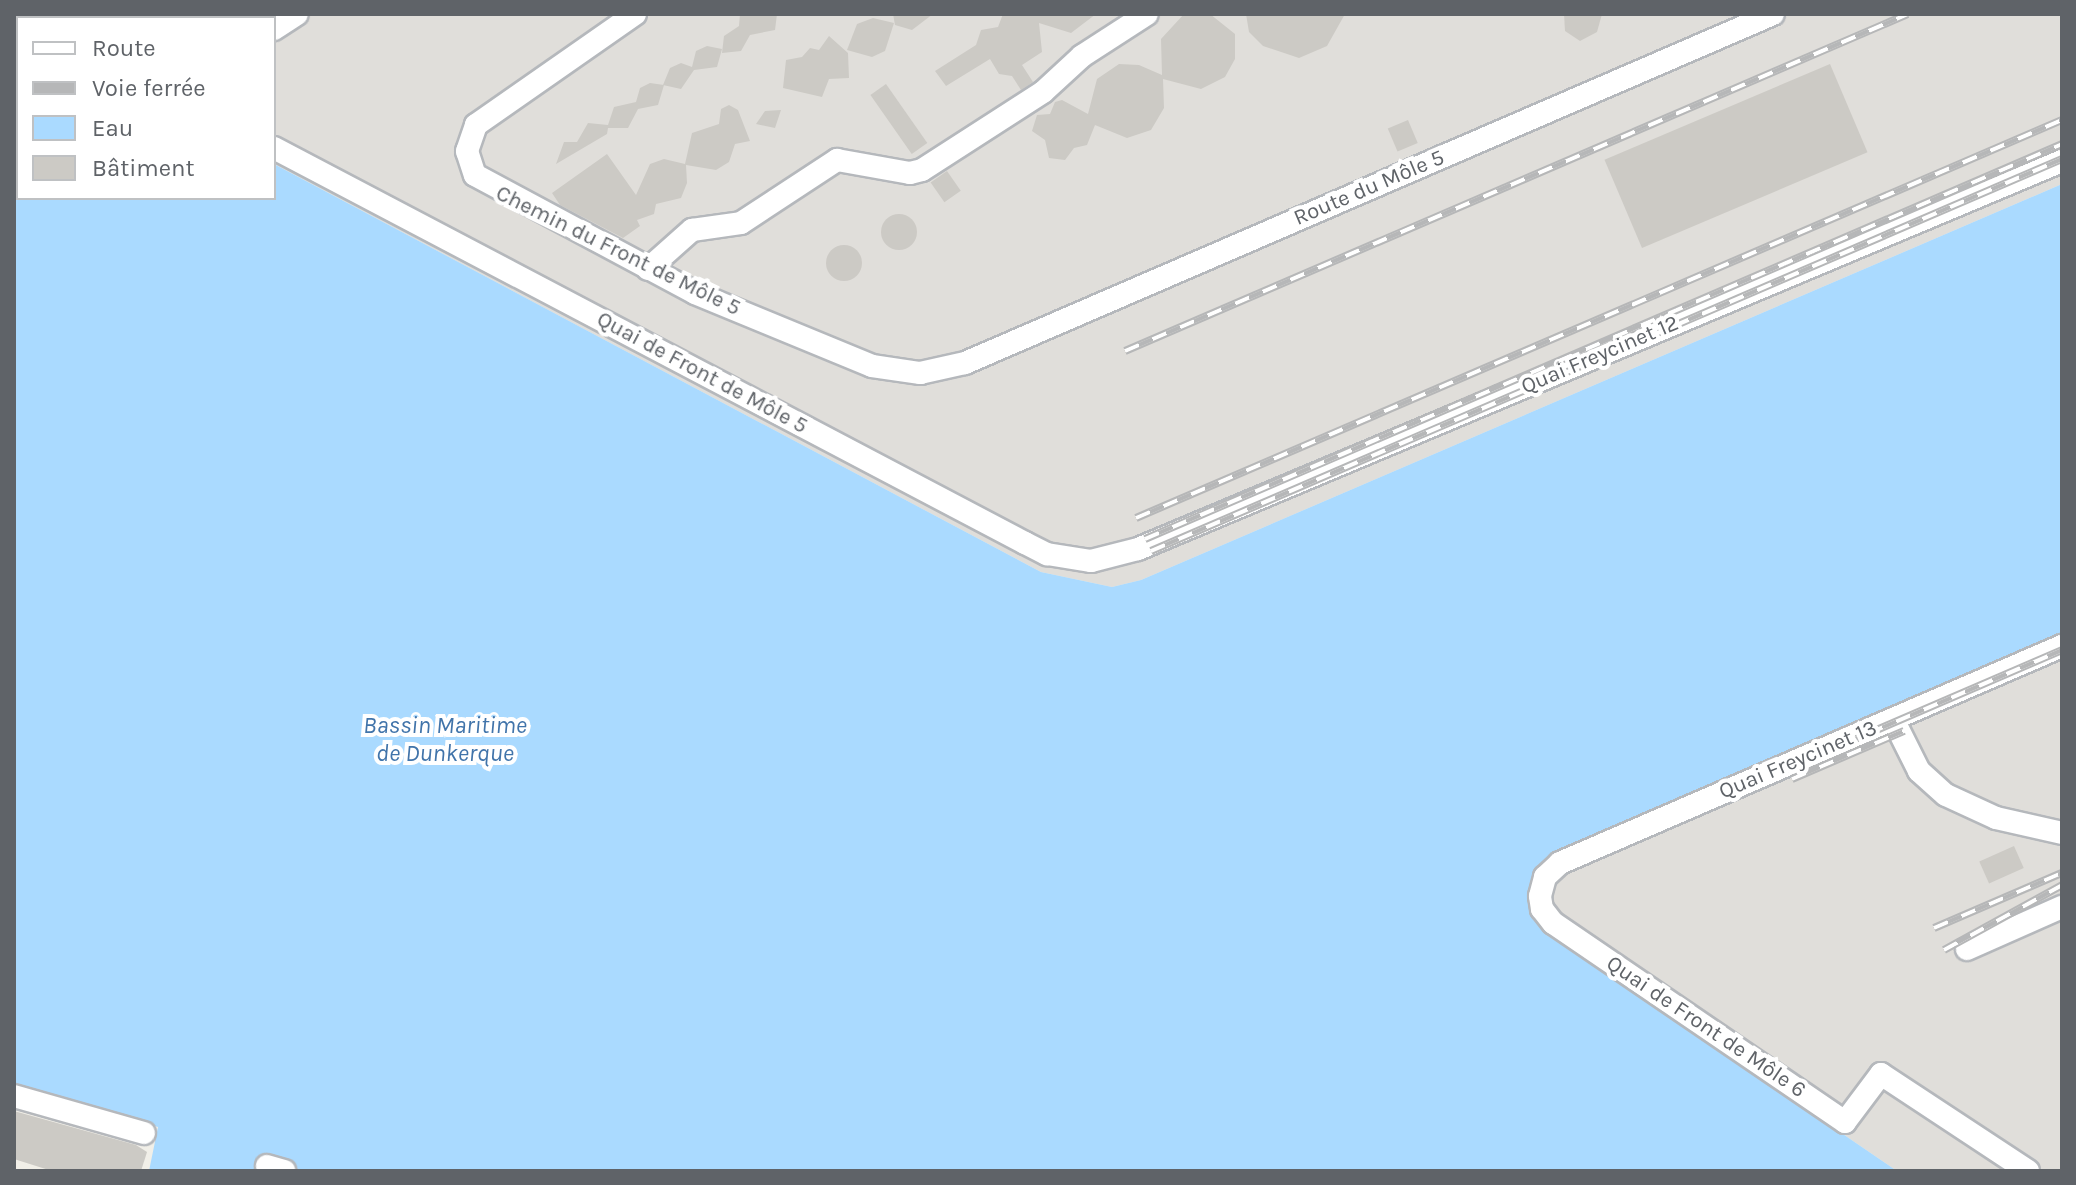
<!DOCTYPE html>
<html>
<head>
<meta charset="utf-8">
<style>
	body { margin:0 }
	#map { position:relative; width:2076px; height:1185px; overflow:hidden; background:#f1efe8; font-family:Karla,sans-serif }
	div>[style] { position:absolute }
	.industrial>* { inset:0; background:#e0deda }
	.water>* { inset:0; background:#aadaff }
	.building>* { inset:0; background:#cccac5; transform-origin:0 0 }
	.round { border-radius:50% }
	.roads { filter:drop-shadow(2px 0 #b5b8bc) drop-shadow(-2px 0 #b5b8bc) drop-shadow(0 2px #b5b8bc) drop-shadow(0 -2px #b5b8bc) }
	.minor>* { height:22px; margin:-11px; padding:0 11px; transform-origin:11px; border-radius:11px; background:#fff }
	.rail>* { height:8px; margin-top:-4px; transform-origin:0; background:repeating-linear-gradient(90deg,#fff 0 15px,#b6b7b8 0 30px); box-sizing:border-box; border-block:2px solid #b6b7b8 }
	span { translate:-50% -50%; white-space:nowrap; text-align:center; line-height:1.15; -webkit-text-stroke:8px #fff; paint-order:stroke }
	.street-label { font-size:22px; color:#5f6368 }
	.water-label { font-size:24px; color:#4174aa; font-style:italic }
	.frame { position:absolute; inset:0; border:16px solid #5f6368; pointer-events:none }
	.legend { position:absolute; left:16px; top:16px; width:260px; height:184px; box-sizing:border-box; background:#fff; border:2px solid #bfc1c3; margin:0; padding:10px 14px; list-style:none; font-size:24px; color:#5f6368 }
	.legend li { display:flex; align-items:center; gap:16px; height:40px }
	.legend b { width:40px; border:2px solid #bfc1c3 }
</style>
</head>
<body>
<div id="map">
	<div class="industrial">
		<i style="clip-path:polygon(277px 14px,2062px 14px,2062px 184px,1141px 580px,1112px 587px,1041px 572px,274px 164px,271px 18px)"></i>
		<i style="clip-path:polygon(2062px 632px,2062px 1171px,1897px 1171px,1548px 933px,1535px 916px,1540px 867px,1562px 848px)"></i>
	</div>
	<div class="water">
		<i style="clip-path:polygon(14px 14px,277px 14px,18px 18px,18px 198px,274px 198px,274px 164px,1041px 572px,1112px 587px,1141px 580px,2062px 184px,2062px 632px,1562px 848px,1540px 867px,1535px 916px,1548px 933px,1897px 1171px,306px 1171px,268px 1161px,257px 1171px,149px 1171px,158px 1127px,14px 1086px)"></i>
	</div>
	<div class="building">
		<i style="clip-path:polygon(740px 14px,777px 14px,775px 30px,750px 35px,741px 51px,722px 53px,724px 36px,739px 26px)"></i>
		<i style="clip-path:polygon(893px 14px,933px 14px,912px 30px,895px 25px)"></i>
		<i style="clip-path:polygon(1003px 14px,1096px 14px,1071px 33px,1039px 23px,1042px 52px,1022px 65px,1033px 82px,1021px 90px,1012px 76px,999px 74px,990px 59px,946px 86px,935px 71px,976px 45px,981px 30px,998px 27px)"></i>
		<i style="clip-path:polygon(1184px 14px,1210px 14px,1235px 34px,1235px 59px,1225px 77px,1201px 89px,1163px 79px,1164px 108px,1151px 130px,1127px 138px,1095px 125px,1087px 145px,1074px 148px,1065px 160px,1049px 158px,1045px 140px,1032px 131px,1037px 115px,1050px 114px,1055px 102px,1062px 100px,1088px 114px,1097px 79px,1119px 64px,1139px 65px,1162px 75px,1161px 39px)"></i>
		<i style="clip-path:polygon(1246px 14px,1345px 14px,1327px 46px,1299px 58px,1263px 46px,1249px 32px)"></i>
		<i style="clip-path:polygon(1564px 14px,1602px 14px,1597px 32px,1580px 41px,1565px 31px)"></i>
		<i style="clip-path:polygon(873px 18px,894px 23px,885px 51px,872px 57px,847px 50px,857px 24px)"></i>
		<i style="clip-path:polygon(829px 36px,848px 53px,849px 78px,829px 79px,822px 97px,783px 88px,786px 60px,802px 57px,810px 48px,819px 50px)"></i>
		<i style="clip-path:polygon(707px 46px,722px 49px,717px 67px,694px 70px,681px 89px,663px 85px,670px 68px,681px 63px,692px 67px,696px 51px)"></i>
		<i style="left:1830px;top:64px;width:96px;height:245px;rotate:67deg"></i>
		<i style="clip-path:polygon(650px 83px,664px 85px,658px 105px,638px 109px,628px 128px,608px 128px,607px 134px,556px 164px,564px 142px,577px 142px,588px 123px,608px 125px,614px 107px,636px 102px,640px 88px)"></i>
		<i style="left:886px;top:84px;width:72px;height:19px;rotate:55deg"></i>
		<i style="clip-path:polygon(729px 105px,738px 110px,750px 141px,735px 144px,729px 162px,716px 170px,686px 165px,687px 183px,681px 198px,656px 204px,654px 214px,637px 220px,640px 226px,623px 238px,560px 205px,552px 193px,607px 154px,636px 195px,650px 164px,664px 159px,685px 164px,692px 133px,719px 124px,721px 109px)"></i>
		<i style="clip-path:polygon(781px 110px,775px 128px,756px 124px,765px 111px)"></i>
		<i style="left:1408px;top:120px;width:25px;height:22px;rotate:67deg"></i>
		<i style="left:947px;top:171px;width:24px;height:20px;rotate:55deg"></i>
		<i class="round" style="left:881px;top:214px;width:36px;height:36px"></i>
		<i class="round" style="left:826px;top:245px;width:36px;height:36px"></i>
		<i style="left:2014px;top:846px;width:24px;height:38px;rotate:66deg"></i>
		<i style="clip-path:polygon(14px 1111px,136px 1145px,147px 1152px,141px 1171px,52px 1171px,14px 1159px)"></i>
	</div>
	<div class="roads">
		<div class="minor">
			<i style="left:635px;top:14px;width:194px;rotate:145.1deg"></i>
			<i style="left:476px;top:125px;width:28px;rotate:109deg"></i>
			<i style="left:467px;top:151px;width:25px;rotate:72deg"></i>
			<i style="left:475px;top:175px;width:250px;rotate:28.2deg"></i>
			<i style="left:695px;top:293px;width:191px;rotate:22.4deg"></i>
			<i style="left:872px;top:366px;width:49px;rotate:8.3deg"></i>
			<i style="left:920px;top:373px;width:46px;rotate:-12.5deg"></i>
			<i style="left:965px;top:363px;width:880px;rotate:-23.36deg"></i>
			<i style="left:274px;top:29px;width:27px;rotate:-33deg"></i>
			<i style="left:274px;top:148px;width:849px;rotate:27.74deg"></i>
			<i style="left:1025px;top:543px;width:25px;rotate:27deg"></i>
			<i style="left:1047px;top:554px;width:45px;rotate:9deg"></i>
			<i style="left:1091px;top:561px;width:49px;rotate:-14.3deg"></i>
			<i style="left:1138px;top:549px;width:1002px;rotate:-22.78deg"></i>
			<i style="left:648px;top:269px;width:59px;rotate:-41.6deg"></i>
			<i style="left:692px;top:230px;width:49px;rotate:-8.1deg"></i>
			<i style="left:741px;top:223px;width:115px;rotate:-33.3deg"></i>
			<i style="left:837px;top:160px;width:74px;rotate:10.1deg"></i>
			<i style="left:910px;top:173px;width:12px;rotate:-14deg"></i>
			<i style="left:922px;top:170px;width:144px;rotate:-32.8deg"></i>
			<i style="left:1043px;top:92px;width:53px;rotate:-42.7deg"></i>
			<i style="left:1082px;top:56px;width:77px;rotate:-32.9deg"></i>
			<i style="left:1893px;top:719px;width:58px;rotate:63.4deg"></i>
			<i style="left:1919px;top:771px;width:36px;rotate:42deg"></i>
			<i style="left:1946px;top:795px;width:55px;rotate:24.7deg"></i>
			<i style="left:1996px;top:818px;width:68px;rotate:12.8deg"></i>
			<i style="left:1967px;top:949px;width:104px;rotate:-23.9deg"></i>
			<i style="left:14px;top:1096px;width:135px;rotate:15.9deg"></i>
			<i style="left:267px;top:1166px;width:18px;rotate:16deg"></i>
			<i style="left:2028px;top:1171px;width:176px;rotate:-146.6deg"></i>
			<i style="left:1881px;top:1074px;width:60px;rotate:126.9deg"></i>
			<i style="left:1845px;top:1122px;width:353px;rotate:-145.7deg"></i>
			<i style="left:1553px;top:923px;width:18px;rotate:-128deg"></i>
			<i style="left:1542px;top:909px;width:13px;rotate:-99deg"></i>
			<i style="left:1540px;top:896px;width:20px;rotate:-75deg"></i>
			<i style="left:1545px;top:877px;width:21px;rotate:-43deg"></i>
			<i style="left:1560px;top:863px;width:547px;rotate:-23.38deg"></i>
		</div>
	</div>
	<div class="rail">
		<i style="left:1125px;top:351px;width:852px;rotate:-23.29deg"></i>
		<i style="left:1136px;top:518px;width:1008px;rotate:-23.26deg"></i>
		<i style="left:1145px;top:539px;width:998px;rotate:-23.3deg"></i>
		<i style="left:1151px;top:551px;width:992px;rotate:-23.28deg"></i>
		<i style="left:1786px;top:769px;width:301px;rotate:-23.3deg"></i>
		<i style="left:1792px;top:779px;width:122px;rotate:-23.2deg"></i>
		<i style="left:1934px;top:928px;width:139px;rotate:-23.3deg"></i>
		<i style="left:1944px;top:950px;width:135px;rotate:-28.8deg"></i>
	</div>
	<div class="street-label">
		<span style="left:1369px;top:188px;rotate:-23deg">Route du Môle 5</span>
		<span style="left:618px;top:251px;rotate:26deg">Chemin du Front de Môle 5</span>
		<span style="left:1600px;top:355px;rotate:-23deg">Quai Freycinet 12</span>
		<span style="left:702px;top:373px;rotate:28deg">Quai de Front de Môle 5</span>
		<span style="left:1798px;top:760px;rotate:-23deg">Quai Freycinet 13</span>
		<span style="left:1706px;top:1027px;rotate:34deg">Quai de Front de Môle 6</span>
	</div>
	<div class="water-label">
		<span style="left:445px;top:740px">Bassin Maritime<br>de Dunkerque</span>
	</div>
	<div class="frame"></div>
	<ul class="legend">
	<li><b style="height:10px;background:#fff"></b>Route</li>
	<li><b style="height:10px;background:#b6b7b8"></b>Voie ferrée</li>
	<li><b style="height:22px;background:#aadaff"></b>Eau</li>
	<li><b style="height:22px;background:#cccac5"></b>Bâtiment</li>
	</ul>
</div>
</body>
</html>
